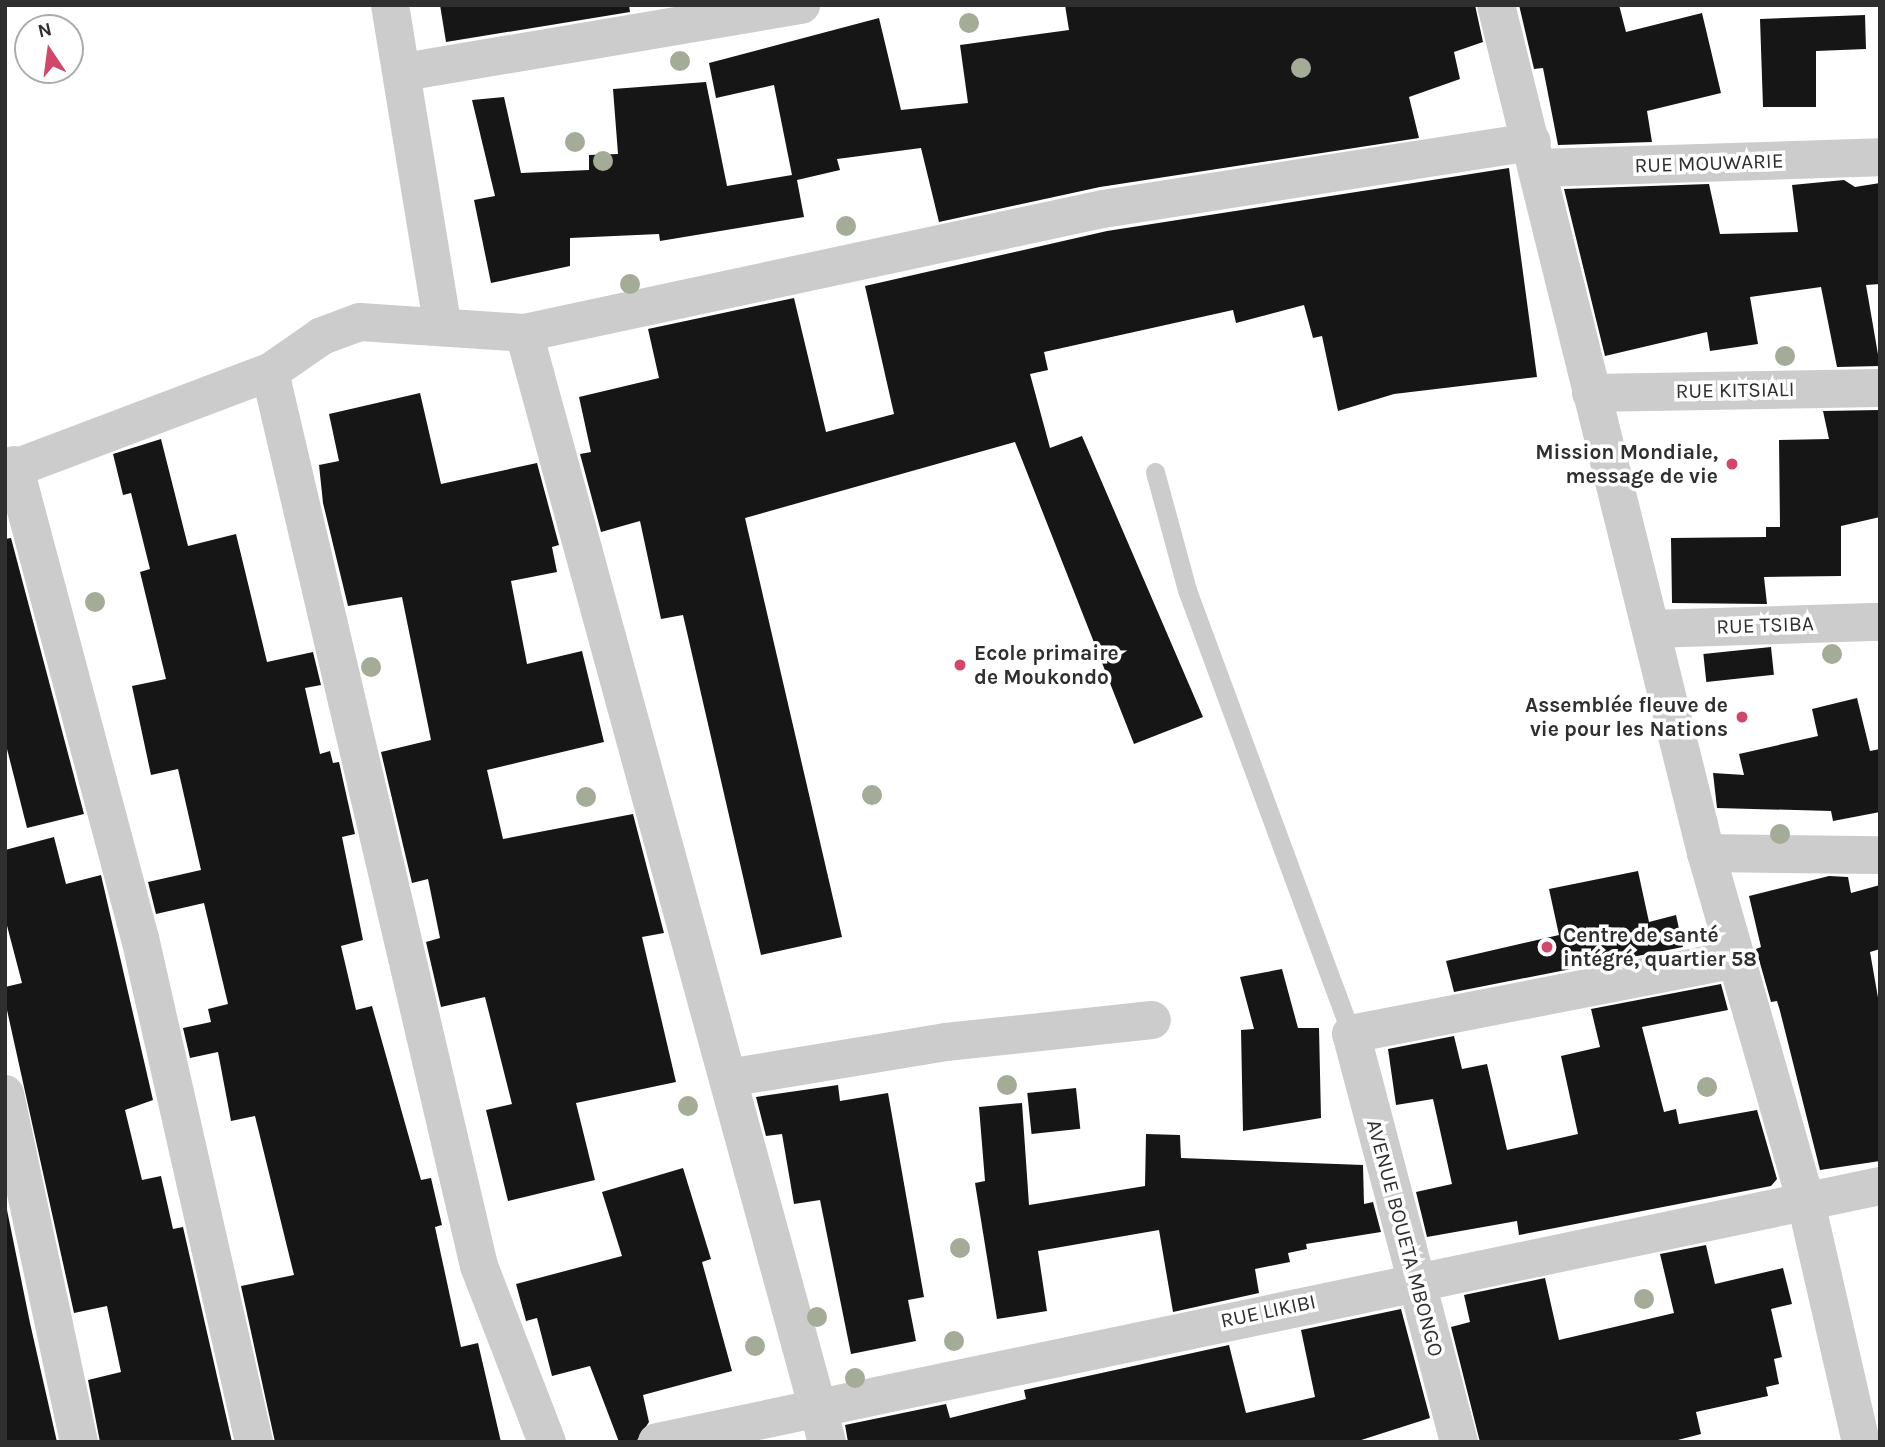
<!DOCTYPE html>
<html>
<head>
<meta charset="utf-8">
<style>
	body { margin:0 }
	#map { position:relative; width:1885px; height:1447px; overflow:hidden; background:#fff; font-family:Karla,sans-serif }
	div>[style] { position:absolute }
	.building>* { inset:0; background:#161616; transform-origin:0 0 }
	.lane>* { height:19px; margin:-9.5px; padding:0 9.5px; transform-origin:9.5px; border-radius:9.5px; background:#ccc }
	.street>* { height:38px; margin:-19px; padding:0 19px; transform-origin:19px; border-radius:19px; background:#ccc }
	.trees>* { width:20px; height:20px; margin:-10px; border-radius:50%; background:#a4ab96 }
	.dots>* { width:19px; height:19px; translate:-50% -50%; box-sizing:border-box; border:4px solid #fff; border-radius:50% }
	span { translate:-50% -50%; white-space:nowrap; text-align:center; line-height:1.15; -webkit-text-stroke:7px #fff; paint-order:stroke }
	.street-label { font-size:21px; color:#2f2f2f }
	.poi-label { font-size:21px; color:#2f2f2f; font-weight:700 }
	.right { translate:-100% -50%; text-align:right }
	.left { translate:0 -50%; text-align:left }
	.frame { position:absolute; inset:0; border:7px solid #2f2f2f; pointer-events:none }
	.north { position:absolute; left:14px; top:14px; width:70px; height:70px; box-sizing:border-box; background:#fff; border:2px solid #acacac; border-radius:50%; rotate:347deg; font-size:19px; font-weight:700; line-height:28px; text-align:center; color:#2f2f2f }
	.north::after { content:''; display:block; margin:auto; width:24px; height:32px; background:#d14669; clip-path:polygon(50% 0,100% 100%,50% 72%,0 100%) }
</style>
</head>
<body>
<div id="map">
	<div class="building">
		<i style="clip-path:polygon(440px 5px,629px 5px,630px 12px,446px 42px)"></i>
		<i style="clip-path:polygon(1065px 5px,1475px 5px,1483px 42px,1454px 52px,1460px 79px,1409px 97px,1419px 138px,1100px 187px,939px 222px,921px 148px,837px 159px,840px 170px,797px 180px,804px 217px,660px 241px,659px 234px,570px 238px,570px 266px,491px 283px,474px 200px,495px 196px,472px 100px,504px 97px,521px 173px,589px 170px,589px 155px,618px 154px,613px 89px,706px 82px,727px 186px,792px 175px,774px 85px,716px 98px,709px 63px,879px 18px,901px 110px,968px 103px,960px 45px,1069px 30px)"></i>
		<i style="clip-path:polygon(1519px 5px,1619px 5px,1626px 32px,1702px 13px,1721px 93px,1647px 111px,1652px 142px,1558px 145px,1543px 68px,1534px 69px)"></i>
		<i style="clip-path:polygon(1865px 15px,1866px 49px,1816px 51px,1816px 107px,1763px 107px,1760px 19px)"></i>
		<i style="clip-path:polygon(1509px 168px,1537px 377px,1394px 394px,1338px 411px,1322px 336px,1313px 338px,1304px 305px,1236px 323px,1233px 310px,1044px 352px,1048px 370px,1030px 374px,1050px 448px,1082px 436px,1203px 717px,1134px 744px,1015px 442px,745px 518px,842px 937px,761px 955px,683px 615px,661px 619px,640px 521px,601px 532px,580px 454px,591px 452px,579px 397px,659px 378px,648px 329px,794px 298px,826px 432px,894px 414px,865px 286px,1107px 231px)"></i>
		<i style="clip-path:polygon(1844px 180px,1855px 187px,1880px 183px,1880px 284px,1866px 285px,1880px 366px,1837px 367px,1821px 287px,1750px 297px,1758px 344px,1710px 351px,1707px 332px,1605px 356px,1564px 189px,1709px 184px,1720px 234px,1798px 232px,1792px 185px)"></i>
		<i style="clip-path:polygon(420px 393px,441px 484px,537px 463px,559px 545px,552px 547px,557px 572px,511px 581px,527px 664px,582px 651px,604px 742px,487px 770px,503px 839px,633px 814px,664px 933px,642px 937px,676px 1082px,576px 1103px,595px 1180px,508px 1201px,486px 1110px,512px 1104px,485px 997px,441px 1007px,426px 942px,440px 938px,428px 879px,412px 883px,381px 752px,431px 740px,402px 597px,348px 606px,323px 503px,319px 465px,339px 461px,329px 414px)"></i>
		<i style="clip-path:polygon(1880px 410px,1880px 517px,1841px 526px,1841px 576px,1764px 577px,1767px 604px,1672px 603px,1671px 538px,1766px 537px,1766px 527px,1780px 527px,1779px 440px,1829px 439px,1823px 411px)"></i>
		<i style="clip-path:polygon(161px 439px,188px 546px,236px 534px,267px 662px,313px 652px,321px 685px,305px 688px,320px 754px,330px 751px,333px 763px,339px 762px,355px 834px,342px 837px,363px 940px,341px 946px,356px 1010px,372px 1006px,421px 1180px,431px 1178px,442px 1225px,435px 1227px,461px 1347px,478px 1343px,501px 1442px,275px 1442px,241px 1286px,294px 1275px,255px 1116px,231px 1121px,218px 1052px,190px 1058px,183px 1028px,211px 1022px,208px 1009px,228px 1004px,204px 903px,156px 914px,148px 882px,201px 870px,178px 769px,151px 775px,132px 686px,166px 679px,140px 572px,150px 569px,131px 493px,123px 495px,113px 454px)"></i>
		<i style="clip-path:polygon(11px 538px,84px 814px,27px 828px,5px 741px,5px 539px)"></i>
		<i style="left:1771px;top:647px;width:28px;height:68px;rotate:84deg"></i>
		<i style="clip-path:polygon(1857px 698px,1870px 751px,1880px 749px,1880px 812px,1833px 821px,1831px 811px,1717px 808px,1713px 773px,1744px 775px,1739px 754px,1818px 736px,1812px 709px)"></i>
		<i style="clip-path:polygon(54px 837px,66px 884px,101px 875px,153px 1100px,125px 1110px,142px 1180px,161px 1176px,173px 1229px,183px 1227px,232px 1442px,100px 1442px,88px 1380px,121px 1372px,107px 1306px,74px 1313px,5px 1001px,5px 987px,22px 983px,5px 918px,5px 850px)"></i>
		<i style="clip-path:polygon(1638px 871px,1649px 922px,1676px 915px,1683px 947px,1454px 992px,1446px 961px,1559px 935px,1549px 889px)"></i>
		<i style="clip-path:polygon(1829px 876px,1848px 877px,1851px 893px,1880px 885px,1880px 949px,1870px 952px,1880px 1009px,1880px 1161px,1820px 1170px,1780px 1011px,1777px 1001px,1771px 1002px,1756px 949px,1761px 947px,1749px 896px)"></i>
		<i style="clip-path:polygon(1282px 969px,1298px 1028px,1319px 1028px,1321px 1118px,1243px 1131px,1241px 1030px,1254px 1029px,1240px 977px)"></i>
		<i style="clip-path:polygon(1721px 984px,1728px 1010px,1642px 1027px,1664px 1112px,1676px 1109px,1679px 1124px,1757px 1110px,1777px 1179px,1771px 1186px,1519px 1235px,1517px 1221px,1427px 1237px,1416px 1192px,1452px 1184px,1433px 1099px,1396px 1105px,1388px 1049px,1454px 1036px,1462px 1069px,1487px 1064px,1507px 1150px,1578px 1134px,1561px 1056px,1600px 1047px,1591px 1009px)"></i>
		<i style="clip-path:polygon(838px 1085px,840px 1101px,888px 1093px,924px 1297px,908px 1300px,916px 1341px,851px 1354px,820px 1200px,794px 1204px,782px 1134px,766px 1136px,756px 1097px)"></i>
		<i style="left:1076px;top:1088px;width:41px;height:49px;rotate:84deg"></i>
		<i style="clip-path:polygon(1022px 1103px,1029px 1205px,1145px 1186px,1146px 1134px,1180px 1135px,1181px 1158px,1363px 1165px,1364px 1204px,1373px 1202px,1381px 1232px,1306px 1244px,1307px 1249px,1288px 1253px,1290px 1262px,1255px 1269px,1259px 1293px,1173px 1312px,1159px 1230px,1038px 1251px,1047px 1311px,997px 1319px,975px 1183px,985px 1181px,979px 1107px)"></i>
		<i style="clip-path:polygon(683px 1168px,711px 1259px,702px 1262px,732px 1371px,643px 1395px,649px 1422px,636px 1442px,619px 1442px,590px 1366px,552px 1376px,537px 1318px,526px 1321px,516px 1284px,622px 1256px,602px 1192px)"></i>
		<i style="clip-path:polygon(5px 1200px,30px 1323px,57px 1442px,5px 1442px)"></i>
		<i style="clip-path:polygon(1706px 1245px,1715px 1284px,1783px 1268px,1792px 1304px,1771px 1309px,1782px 1357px,1774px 1359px,1779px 1384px,1766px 1387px,1768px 1396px,1696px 1412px,1701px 1434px,1670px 1442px,1480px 1442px,1451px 1327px,1470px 1322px,1464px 1295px,1545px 1278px,1559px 1340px,1674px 1313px,1660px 1254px)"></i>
		<i style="clip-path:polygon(1401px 1309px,1430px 1418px,1355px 1442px,848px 1442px,845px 1425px,946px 1404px,950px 1418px,1026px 1399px,1024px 1390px,1229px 1345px,1246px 1413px,1315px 1397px,1301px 1330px)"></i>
	</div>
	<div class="lane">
		<i style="left:1155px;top:472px;width:122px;rotate:74.8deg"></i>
		<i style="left:1187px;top:590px;width:473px;rotate:69.7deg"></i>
	</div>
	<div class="street">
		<i style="left:390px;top:5px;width:326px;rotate:80.7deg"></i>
		<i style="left:1496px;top:5px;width:874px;rotate:76.09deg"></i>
		<i style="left:1706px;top:853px;width:359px;rotate:74deg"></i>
		<i style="left:1805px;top:1198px;width:250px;rotate:77.1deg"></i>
		<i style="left:404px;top:72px;width:403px;rotate:-9.6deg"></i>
		<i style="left:1539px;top:168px;width:341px;rotate:-1.8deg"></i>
		<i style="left:524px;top:333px;width:1150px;rotate:74.72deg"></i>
		<i style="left:270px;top:372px;width:918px;rotate:76.84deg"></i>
		<i style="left:479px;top:1266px;width:189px;rotate:68.9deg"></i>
		<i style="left:1591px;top:393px;width:289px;rotate:-1deg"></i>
		<i style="left:14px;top:465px;width:489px;rotate:75.1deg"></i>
		<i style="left:140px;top:938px;width:517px;rotate:77.25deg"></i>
		<i style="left:5px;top:472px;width:283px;rotate:-20.7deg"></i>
		<i style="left:270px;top:372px;width:63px;rotate:-34.7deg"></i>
		<i style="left:322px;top:336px;width:40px;rotate:-20.2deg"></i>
		<i style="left:360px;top:322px;width:164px;rotate:3.8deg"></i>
		<i style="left:524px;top:333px;width:592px;rotate:-12.09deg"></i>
		<i style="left:1103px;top:209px;width:434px;rotate:-8.9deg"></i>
		<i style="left:1651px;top:629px;width:229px;rotate:-1.8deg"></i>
		<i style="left:1706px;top:853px;width:174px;rotate:0.7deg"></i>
		<i style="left:728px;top:1078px;width:221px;rotate:-9.4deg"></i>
		<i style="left:946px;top:1042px;width:207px;rotate:-6.1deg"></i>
		<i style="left:5px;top:1094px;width:356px;rotate:78deg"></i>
		<i style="left:657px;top:1442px;width:1250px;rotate:-11.82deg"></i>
		<i style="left:1459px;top:1442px;width:422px;rotate:-104.8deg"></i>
		<i style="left:1351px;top:1034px;width:392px;rotate:-11deg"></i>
	</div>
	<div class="trees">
		<i style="left:969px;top:23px"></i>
		<i style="left:680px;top:61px"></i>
		<i style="left:1301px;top:68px"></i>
		<i style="left:575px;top:142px"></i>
		<i style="left:603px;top:161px"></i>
		<i style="left:846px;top:226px"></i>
		<i style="left:630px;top:284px"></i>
		<i style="left:1785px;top:356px"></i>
		<i style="left:95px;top:602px"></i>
		<i style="left:1832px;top:654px"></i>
		<i style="left:371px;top:667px"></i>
		<i style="left:872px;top:795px"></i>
		<i style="left:586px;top:797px"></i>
		<i style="left:1780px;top:834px"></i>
		<i style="left:1007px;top:1085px"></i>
		<i style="left:1707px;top:1087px"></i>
		<i style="left:688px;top:1106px"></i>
		<i style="left:960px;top:1248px"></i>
		<i style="left:1644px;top:1299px"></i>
		<i style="left:817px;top:1317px"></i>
		<i style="left:954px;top:1341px"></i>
		<i style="left:755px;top:1346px"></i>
		<i style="left:855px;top:1378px"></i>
	</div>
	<div class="dots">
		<i style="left:1732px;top:464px;background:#d14669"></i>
		<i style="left:960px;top:665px;background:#d14669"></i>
		<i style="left:1742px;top:717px;background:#d14669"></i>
		<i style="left:1547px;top:947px;background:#d14669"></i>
	</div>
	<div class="street-label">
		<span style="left:1709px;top:163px;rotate:-2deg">RUE MOUWARIE</span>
		<span style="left:1735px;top:390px;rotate:-1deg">RUE KITSIALI</span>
		<span style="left:1765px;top:625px;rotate:-2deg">RUE TSIBA</span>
		<span style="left:1405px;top:1238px;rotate:75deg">AVENUE BOUETA MBONGO</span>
		<span style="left:1268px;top:1311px;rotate:-12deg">RUE LIKIBI</span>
	</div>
	<div class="poi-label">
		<span class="right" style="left:1718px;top:464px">Mission Mondiale,<br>message de vie</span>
		<span class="left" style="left:974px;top:665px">Ecole primaire<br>de Moukondo</span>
		<span class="right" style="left:1728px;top:717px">Assemblée fleuve de<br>vie pour les Nations</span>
		<span class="left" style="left:1563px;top:947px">Centre de santé<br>intégré, quartier 58</span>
	</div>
	<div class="frame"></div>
	<div class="north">N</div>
</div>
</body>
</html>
